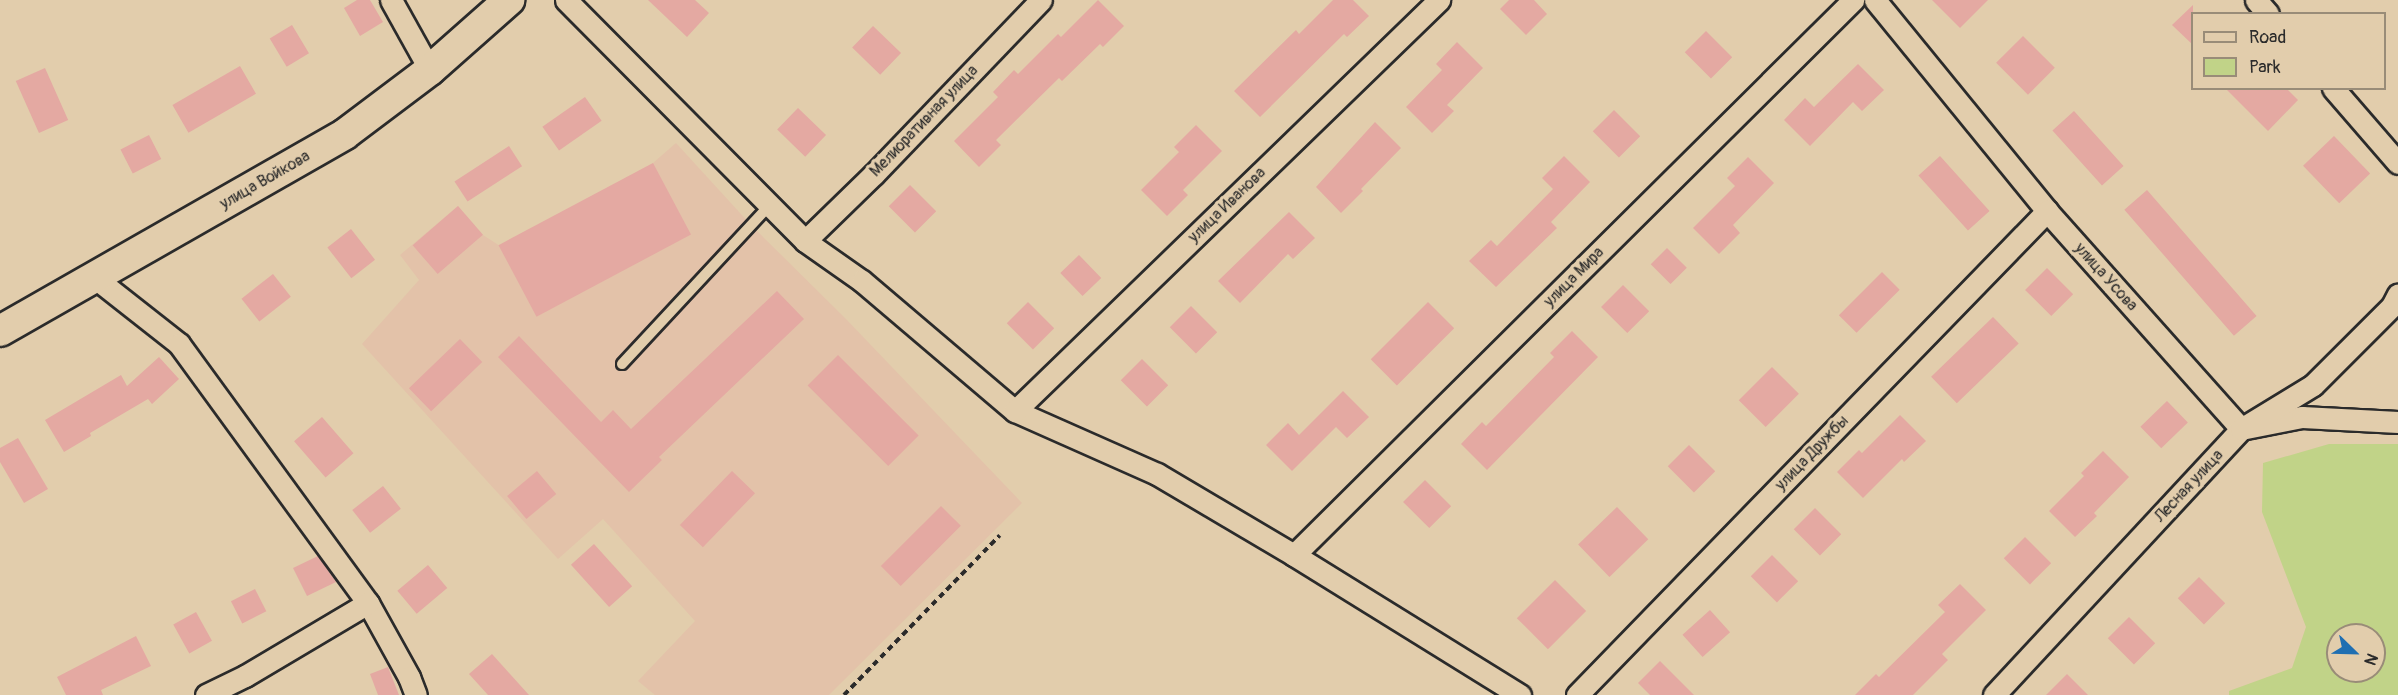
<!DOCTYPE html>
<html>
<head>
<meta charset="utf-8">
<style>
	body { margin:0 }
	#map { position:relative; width:2398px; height:695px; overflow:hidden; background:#e2cdac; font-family:Pangolin,sans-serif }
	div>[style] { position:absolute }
	.built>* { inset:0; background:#e3c2a9 }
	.green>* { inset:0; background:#c1d388 }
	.building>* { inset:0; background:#e4a9a2; transform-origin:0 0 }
	.path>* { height:4px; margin-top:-2px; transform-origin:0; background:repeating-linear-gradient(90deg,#2b2b2b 0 6px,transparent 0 10.5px) }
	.roads { filter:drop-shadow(2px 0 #2b2b2b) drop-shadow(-2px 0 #2b2b2b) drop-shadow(0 2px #2b2b2b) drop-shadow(0 -2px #2b2b2b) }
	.lane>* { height:10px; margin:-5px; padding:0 5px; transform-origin:5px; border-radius:5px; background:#e2cdac }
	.street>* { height:21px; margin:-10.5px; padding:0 10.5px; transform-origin:10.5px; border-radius:10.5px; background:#e2cdac }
	.secondary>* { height:30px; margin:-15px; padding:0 15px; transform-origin:15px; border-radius:15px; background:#e2cdac }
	span { translate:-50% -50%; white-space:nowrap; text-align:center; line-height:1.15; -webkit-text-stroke:6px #e2cdac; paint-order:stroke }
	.street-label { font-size:16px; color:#2b2b2b }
	.legend { position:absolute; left:2191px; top:12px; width:195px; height:78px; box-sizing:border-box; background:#e2cdac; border:2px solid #998c78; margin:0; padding:8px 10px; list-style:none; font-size:18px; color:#2b2b2b }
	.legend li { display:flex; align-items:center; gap:12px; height:30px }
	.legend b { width:30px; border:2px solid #998c78 }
	.north { position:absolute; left:2326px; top:623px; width:60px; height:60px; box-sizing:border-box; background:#e2cdac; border:2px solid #998c78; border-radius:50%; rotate:113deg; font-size:16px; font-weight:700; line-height:24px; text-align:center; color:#2b2b2b }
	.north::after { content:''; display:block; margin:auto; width:21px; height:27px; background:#1f6fb2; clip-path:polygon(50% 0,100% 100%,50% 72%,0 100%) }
</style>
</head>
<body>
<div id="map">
	<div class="built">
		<i style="clip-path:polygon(676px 143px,751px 225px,846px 319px,1022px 503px,829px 695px,655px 695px,638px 681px,695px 621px,603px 519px,558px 559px,362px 344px,419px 280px,400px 255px,458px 206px,483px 235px,500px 246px,653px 163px)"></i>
	</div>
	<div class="green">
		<i style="clip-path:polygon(evenodd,2329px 444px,2398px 444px,2398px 695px,2229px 695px,2229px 691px,2292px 668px,2306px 627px,2262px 512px,2263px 463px,2329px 444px,2338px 635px,2374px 635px,2374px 671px,2338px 671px,2338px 635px)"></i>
	</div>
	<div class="building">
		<i style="clip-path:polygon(357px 0,370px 0,383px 22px,360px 36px,344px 8px)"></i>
		<i style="clip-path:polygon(648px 0,695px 0,709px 13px,687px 37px)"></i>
		<i style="clip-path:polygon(1098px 0,1124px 26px,1103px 47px,1100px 44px,1062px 81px,1059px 78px,996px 140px,1001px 145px,979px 167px,954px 141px,998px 97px,993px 92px,1014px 70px,1018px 74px,1058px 34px,1061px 37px)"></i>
		<i style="clip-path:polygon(1333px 0,1353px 0,1369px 16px,1347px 37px,1344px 34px,1260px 117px,1234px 91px,1296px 30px,1299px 34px)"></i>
		<i style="clip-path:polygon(1509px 0,1534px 0,1547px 14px,1526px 35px,1500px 9px)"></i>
		<i style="clip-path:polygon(1932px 0,1988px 0,1960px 28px)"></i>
		<i style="clip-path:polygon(2193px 5px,2193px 45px,2172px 25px)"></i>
		<i style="left:292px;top:25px;width:33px;height:26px;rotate:59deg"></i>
		<i style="left:873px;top:26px;width:39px;height:30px;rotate:44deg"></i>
		<i style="left:1706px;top:31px;width:37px;height:30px;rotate:45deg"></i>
		<i style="left:2023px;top:36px;width:45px;height:38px;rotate:45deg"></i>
		<i style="clip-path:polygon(1457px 42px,1483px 68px,1447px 105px,1454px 111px,1432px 133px,1406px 107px,1442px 70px,1436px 64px)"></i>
		<i style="clip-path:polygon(1858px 64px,1884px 90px,1862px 111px,1853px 102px,1810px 146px,1784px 120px,1805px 98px,1814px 107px)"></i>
		<i style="left:240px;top:66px;width:32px;height:78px;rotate:60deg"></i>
		<i style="left:45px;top:68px;width:57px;height:32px;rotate:66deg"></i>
		<i style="clip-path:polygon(2225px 88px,2286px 88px,2298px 100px,2268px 131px)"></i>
		<i style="left:585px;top:97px;width:29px;height:52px;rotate:55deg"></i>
		<i style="left:798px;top:108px;width:39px;height:30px;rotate:44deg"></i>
		<i style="left:1614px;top:110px;width:37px;height:30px;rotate:45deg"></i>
		<i style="left:2074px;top:111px;width:74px;height:29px;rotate:48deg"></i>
		<i style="clip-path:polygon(1375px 122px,1401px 148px,1361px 189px,1363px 191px,1341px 213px,1316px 187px)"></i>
		<i style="clip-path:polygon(1196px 125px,1222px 151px,1183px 190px,1188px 195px,1167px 216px,1141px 190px,1179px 152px,1174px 147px)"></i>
		<i style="left:149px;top:135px;width:27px;height:32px;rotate:63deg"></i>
		<i style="left:2334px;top:136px;width:52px;height:43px;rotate:46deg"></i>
		<i style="left:509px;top:146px;width:24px;height:65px;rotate:57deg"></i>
		<i style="clip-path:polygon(1564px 156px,1590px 182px,1551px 222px,1557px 228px,1496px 287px,1469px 261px,1491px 240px,1497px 246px,1553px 189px,1542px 178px)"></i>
		<i style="left:1940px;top:156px;width:74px;height:29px;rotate:48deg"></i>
		<i style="clip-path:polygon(1748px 157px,1774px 183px,1733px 225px,1740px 233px,1719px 254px,1693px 228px,1735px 186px,1727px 178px)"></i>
		<i style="left:653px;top:163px;width:81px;height:175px;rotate:62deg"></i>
		<i style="left:910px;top:185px;width:37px;height:30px;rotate:45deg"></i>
		<i style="left:2147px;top:190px;width:167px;height:30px;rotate:49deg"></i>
		<i style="left:458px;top:206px;width:38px;height:60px;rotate:49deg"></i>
		<i style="clip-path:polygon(1289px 212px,1315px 238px,1293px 259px,1288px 254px,1240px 303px,1218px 281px)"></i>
		<i style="left:351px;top:229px;width:39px;height:30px;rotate:52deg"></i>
		<i style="left:1667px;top:248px;width:28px;height:23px;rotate:45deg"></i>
		<i style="left:1079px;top:255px;width:32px;height:26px;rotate:46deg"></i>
		<i style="left:2047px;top:268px;width:37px;height:31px;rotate:45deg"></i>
		<i style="left:1882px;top:272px;width:25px;height:61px;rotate:45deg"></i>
		<i style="left:273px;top:274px;width:29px;height:40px;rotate:52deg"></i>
		<i style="left:1623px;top:285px;width:37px;height:31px;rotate:45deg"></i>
		<i style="clip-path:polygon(777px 291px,804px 319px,659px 457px,662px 460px,629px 492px,498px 357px,519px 336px,601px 422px,613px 410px,631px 429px)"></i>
		<i style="left:1028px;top:302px;width:37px;height:30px;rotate:45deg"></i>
		<i style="left:1428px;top:302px;width:37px;height:81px;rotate:45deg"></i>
		<i style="left:1191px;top:306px;width:37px;height:30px;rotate:45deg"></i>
		<i style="left:1993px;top:317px;width:37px;height:86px;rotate:46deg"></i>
		<i style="clip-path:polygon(1572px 331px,1598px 357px,1487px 470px,1461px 444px,1482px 422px,1486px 426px,1554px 357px,1550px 353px)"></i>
		<i style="left:460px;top:339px;width:32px;height:71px;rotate:46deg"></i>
		<i style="left:838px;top:355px;width:114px;height:43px;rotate:45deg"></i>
		<i style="clip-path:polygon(159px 357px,179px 379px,152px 404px,148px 399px,90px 433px,91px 436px,64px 452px,45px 420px,121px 375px,127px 386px)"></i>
		<i style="left:1142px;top:359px;width:37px;height:30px;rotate:45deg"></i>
		<i style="left:1772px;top:367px;width:38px;height:47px;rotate:45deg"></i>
		<i style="clip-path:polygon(1343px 391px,1369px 417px,1347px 438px,1336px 427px,1292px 471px,1266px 445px,1288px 423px,1299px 435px)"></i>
		<i style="left:2167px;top:401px;width:30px;height:37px;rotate:46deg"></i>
		<i style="clip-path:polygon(1900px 415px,1926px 441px,1904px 462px,1902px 459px,1863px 498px,1837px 472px,1859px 450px,1862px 453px)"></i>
		<i style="left:322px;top:417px;width:48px;height:37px;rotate:49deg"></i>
		<i style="clip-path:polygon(18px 438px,48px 489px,24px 503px,0 462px,0 448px)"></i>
		<i style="left:1689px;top:445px;width:37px;height:30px;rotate:45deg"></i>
		<i style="clip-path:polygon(2103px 451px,2129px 477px,2094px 513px,2097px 516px,2075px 537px,2049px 511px,2084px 476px,2081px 473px)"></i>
		<i style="left:537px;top:471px;width:30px;height:39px;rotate:50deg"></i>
		<i style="left:732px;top:471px;width:32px;height:75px;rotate:44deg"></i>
		<i style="left:1425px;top:480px;width:37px;height:31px;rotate:45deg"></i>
		<i style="left:383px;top:486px;width:29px;height:39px;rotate:52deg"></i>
		<i style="left:941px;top:506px;width:28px;height:85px;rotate:45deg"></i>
		<i style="left:1617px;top:507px;width:45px;height:54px;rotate:46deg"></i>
		<i style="left:1815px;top:508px;width:37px;height:30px;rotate:45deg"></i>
		<i style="left:2025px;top:537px;width:37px;height:30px;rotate:45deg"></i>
		<i style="left:594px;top:544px;width:57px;height:31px;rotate:48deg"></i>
		<i style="left:1772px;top:555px;width:37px;height:30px;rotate:45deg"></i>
		<i style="clip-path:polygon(318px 556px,336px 582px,307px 596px,293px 568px)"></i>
		<i style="left:428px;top:565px;width:30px;height:40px;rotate:50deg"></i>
		<i style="left:2199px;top:577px;width:37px;height:30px;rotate:45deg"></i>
		<i style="left:1555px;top:580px;width:44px;height:54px;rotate:45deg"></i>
		<i style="clip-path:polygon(1960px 584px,1986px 610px,1942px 654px,1948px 660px,1913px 695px,1855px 695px,1876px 674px,1879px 677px,1945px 612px,1938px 605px)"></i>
		<i style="left:255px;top:589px;width:25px;height:27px;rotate:63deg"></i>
		<i style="left:1710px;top:610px;width:30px;height:37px;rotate:48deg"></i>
		<i style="left:196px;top:612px;width:33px;height:26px;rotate:61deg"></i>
		<i style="left:2129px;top:617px;width:37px;height:30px;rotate:45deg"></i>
		<i style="clip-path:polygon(136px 636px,151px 666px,101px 690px,103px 695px,66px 695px,57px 677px)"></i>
		<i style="clip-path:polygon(492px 654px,529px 695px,488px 695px,469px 674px)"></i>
		<i style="clip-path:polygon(1660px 661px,1694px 695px,1650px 695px,1638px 683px)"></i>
		<i style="clip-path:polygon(388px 667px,399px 695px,378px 695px,370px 674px)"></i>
		<i style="clip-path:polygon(2067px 674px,2088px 695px,2046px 695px)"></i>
	</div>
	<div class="path">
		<i style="left:844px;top:695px;width:223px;rotate:-45.7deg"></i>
	</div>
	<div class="roads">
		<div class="lane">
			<i style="left:622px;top:364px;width:217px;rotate:-47.1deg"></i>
		</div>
		<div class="street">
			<i style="left:391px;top:0;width:80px;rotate:60.9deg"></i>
			<i style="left:566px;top:0;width:339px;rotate:45.2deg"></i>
			<i style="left:805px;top:241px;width:70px;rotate:35.1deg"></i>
			<i style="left:862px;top:281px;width:201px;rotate:40.4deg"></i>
			<i style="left:1015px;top:411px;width:155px;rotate:23.9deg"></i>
			<i style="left:1157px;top:474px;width:159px;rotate:30.6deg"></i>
			<i style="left:1294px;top:555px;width:266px;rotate:31.8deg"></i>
			<i style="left:1875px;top:0;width:272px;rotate:50.8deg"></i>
			<i style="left:2047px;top:211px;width:292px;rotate:48.3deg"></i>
			<i style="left:2241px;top:429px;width:62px;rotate:-11.1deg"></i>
			<i style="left:2302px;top:417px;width:96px;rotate:3deg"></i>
			<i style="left:2256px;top:0;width:18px;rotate:49deg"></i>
			<i style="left:2333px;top:88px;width:99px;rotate:49.1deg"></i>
			<i style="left:805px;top:241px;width:96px;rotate:-44.2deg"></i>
			<i style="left:874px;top:174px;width:241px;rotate:-46.2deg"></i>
			<i style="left:94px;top:277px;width:108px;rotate:38.2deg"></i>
			<i style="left:179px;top:344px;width:321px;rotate:53.9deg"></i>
			<i style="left:368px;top:603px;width:85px;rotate:61deg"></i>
			<i style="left:409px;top:677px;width:19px;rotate:69deg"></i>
			<i style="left:1015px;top:411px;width:591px;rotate:-44.11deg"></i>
			<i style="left:1294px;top:555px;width:788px;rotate:-44.79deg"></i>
			<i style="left:206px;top:695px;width:43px;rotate:-26deg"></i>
			<i style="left:245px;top:676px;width:143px;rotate:-30.7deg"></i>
			<i style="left:1577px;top:695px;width:675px;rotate:-45.84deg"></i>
			<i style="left:1994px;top:695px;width:363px;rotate:-47.1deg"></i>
			<i style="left:2241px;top:429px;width:84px;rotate:-31.4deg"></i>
			<i style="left:2313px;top:385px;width:112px;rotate:-45deg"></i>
			<i style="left:2392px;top:306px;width:13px;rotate:-63deg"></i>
		</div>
		<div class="secondary">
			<i style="left:0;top:331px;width:397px;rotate:-29.7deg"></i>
			<i style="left:345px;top:134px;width:106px;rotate:-37deg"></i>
			<i style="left:430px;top:70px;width:106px;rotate:-41.5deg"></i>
		</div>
	</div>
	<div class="street-label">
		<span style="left:924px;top:121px;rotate:-46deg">Мелиоративная улица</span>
		<span style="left:265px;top:180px;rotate:-30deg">улица Войкова</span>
		<span style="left:1227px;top:205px;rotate:-44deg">улица Иванова</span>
		<span style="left:1574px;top:277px;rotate:-45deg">улица Мира</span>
		<span style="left:2106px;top:277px;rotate:48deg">улица Усова</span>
		<span style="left:1812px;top:453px;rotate:-46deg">улица Дружбы</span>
		<span style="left:2189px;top:486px;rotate:-47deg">Лесная улица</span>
	</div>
	<ul class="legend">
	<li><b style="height:8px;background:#e2cdac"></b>Road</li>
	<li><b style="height:16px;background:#c1d388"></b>Park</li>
	</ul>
	<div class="north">N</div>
</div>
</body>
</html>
